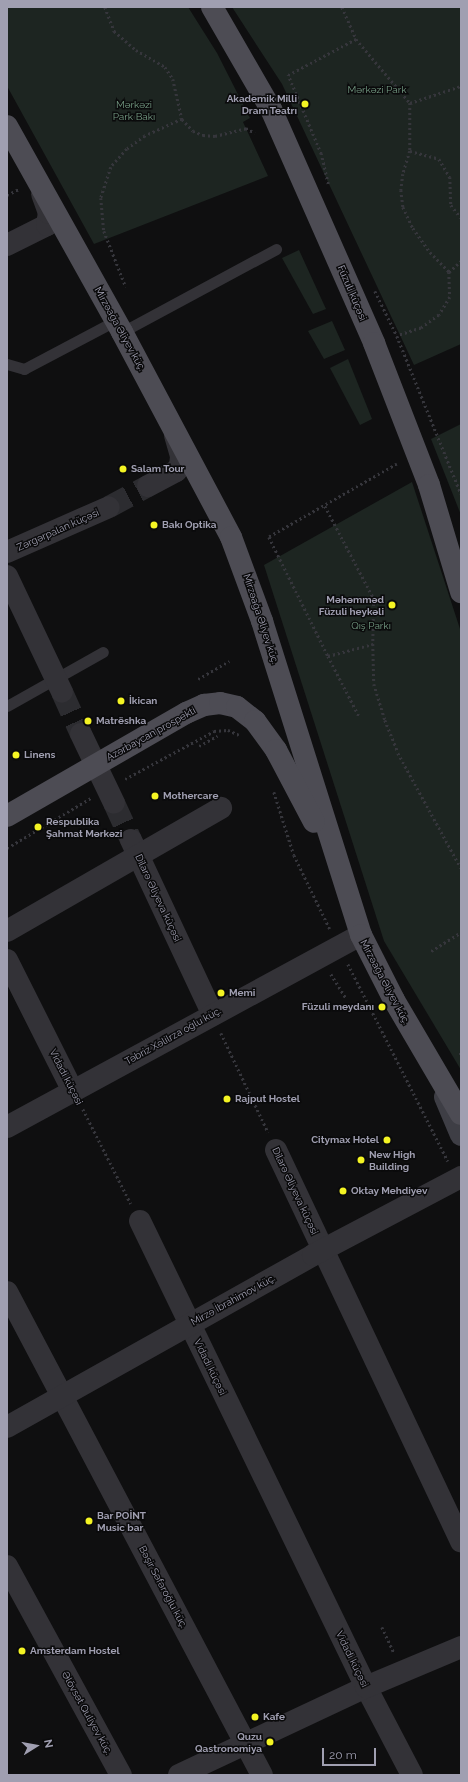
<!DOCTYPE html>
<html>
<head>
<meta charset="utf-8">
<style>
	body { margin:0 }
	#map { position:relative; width:468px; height:1782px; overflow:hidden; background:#0f0f10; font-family:Raleway,sans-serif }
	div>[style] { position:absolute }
	.green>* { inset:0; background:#1d2521 }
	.street-tunnel>* { height:22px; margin-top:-11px; transform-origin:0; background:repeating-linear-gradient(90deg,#2c2c30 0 22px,transparent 0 33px) }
	.path>* { height:2.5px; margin-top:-1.25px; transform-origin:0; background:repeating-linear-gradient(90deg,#36363c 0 2px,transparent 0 5px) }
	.lane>* { height:11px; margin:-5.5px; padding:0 5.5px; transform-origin:5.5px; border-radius:5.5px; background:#333237 }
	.street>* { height:22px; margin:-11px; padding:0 11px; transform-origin:11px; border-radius:11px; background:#333237 }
	.secondary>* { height:22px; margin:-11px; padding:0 11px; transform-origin:11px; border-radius:11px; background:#3e3e45 }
	.primary>* { height:22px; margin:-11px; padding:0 11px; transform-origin:11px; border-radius:11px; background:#4d4c54 }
	.dots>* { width:11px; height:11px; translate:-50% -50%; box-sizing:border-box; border:2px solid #0a0a0b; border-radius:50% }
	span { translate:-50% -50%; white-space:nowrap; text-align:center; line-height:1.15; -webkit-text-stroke:3px #0a0a0b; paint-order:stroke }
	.park-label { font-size:10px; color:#769d85 }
	.poi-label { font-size:10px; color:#a09fb1; font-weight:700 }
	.right { translate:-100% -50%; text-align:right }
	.left { translate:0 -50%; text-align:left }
	.street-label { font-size:10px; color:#a09fb1 }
	.frame { position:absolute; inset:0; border:8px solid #a09fb1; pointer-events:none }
	.north { position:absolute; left:16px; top:1726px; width:40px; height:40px; -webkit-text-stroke:3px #0a0a0b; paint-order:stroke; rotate:79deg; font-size:11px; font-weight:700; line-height:16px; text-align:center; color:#a09fb1 }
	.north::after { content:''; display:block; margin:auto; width:14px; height:18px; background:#a09fb1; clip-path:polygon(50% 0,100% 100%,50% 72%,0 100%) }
	.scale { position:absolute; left:322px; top:1748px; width:54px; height:18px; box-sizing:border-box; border:2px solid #a09fb1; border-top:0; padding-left:5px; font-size:12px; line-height:14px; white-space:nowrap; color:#a09fb1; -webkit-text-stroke:3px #0a0a0b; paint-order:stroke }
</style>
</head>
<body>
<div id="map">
	<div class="green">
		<i style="clip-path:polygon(7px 7px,188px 7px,217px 53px,250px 118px,243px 122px,268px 176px,94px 244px,7px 86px)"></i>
		<i style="clip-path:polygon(232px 7px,461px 7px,461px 344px,414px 365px,282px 84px)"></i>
		<i style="clip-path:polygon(299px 250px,326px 309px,313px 314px,282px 258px)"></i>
		<i style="clip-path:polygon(332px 321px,345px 350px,324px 359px,308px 331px)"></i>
		<i style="clip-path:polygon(348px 359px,372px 419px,360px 425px,330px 368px)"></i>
		<i style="clip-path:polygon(461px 424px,461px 515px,431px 439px)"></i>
		<i style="clip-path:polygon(412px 482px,461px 632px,461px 1070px,384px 941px,264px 565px)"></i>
	</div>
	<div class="street-tunnel">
		<i style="left:109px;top:507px;width:44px;rotate:-28.3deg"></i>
		<i style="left:62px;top:692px;width:46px;rotate:65.7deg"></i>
		<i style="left:114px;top:803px;width:41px;rotate:65.3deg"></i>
	</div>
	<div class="path">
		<i style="left:105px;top:7px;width:26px;rotate:69deg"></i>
		<i style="left:114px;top:31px;width:29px;rotate:41deg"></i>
		<i style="left:136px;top:50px;width:34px;rotate:30deg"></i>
		<i style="left:165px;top:67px;width:14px;rotate:56deg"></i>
		<i style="left:173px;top:79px;width:41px;rotate:77.3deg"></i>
		<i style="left:182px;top:119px;width:41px;rotate:155.3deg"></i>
		<i style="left:145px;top:136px;width:22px;rotate:144deg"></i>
		<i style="left:127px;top:149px;width:24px;rotate:132deg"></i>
		<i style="left:111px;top:167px;width:33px;rotate:108deg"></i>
		<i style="left:101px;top:198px;width:33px;rotate:85deg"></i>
		<i style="left:104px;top:231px;width:60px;rotate:68.6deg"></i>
		<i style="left:342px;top:7px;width:35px;rotate:66deg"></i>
		<i style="left:356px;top:39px;width:84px;rotate:49.8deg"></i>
		<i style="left:410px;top:103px;width:48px;rotate:90deg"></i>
		<i style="left:410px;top:151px;width:24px;rotate:107deg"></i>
		<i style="left:403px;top:174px;width:16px;rotate:97deg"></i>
		<i style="left:401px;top:190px;width:17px;rotate:83deg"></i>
		<i style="left:403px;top:207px;width:23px;rotate:65deg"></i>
		<i style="left:413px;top:228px;width:29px;rotate:55deg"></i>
		<i style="left:430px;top:252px;width:28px;rotate:46deg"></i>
		<i style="left:449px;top:272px;width:25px;rotate:88deg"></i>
		<i style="left:450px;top:297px;width:21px;rotate:121deg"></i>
		<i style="left:439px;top:315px;width:22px;rotate:144deg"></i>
		<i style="left:421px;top:328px;width:25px;rotate:162deg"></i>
		<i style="left:410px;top:103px;width:54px;rotate:-18.4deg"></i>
		<i style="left:182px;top:119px;width:16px;rotate:47deg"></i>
		<i style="left:193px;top:131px;width:11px;rotate:22deg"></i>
		<i style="left:203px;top:135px;width:12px;rotate:5deg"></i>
		<i style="left:215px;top:136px;width:32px;rotate:-14deg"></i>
		<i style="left:246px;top:128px;width:10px;rotate:29deg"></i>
		<i style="left:410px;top:151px;width:30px;rotate:15deg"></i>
		<i style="left:439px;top:159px;width:21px;rotate:59deg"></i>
		<i style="left:450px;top:177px;width:28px;rotate:88deg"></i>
		<i style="left:451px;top:205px;width:16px;rotate:52deg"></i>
		<i style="left:328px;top:184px;width:31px;rotate:-103deg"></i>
		<i style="left:321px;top:154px;width:86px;rotate:-112.7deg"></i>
		<i style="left:288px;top:75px;width:77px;rotate:-27.9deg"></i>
		<i style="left:7px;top:195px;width:13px;rotate:-27deg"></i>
		<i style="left:449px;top:272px;width:16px;rotate:-43deg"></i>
		<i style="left:375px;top:291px;width:50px;rotate:63.9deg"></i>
		<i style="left:397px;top:336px;width:170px;rotate:67.9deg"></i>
		<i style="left:397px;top:464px;width:147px;rotate:150.3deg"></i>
		<i style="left:269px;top:537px;width:133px;rotate:63.6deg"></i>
		<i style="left:328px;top:656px;width:47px;rotate:-14.9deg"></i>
		<i style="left:373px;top:644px;width:40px;rotate:88.6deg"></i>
		<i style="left:374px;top:684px;width:38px;rotate:73deg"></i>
		<i style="left:385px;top:720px;width:35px;rotate:68deg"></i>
		<i style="left:398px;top:753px;width:131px;rotate:61.3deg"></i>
		<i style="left:325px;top:506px;width:105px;rotate:62.2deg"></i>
		<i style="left:374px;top:599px;width:45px;rotate:91.3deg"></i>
		<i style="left:328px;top:656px;width:68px;rotate:62.7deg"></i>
		<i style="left:198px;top:679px;width:36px;rotate:-30deg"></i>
		<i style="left:199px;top:746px;width:21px;rotate:-29deg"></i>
		<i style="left:125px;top:779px;width:101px;rotate:-28.3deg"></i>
		<i style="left:214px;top:731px;width:14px;rotate:-4deg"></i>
		<i style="left:228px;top:730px;width:12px;rotate:24deg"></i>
		<i style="left:274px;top:792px;width:66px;rotate:72.4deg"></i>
		<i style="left:294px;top:855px;width:82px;rotate:64.1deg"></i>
		<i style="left:7px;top:848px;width:98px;rotate:-30.8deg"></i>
		<i style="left:431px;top:951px;width:36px;rotate:-32deg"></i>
		<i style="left:348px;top:964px;width:221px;rotate:63.1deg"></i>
		<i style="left:331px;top:974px;width:28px;rotate:58deg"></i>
		<i style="left:221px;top:1033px;width:110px;rotate:64.6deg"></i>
		<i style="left:459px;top:1054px;width:2px"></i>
		<i style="left:83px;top:1109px;width:106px;rotate:63.2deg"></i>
		<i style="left:382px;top:1627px;width:29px;rotate:65deg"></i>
	</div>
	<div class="lane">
		<i style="left:122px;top:332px;width:175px;rotate:-28.3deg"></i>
		<i style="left:7px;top:364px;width:18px;rotate:16deg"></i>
		<i style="left:24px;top:369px;width:103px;rotate:-27.8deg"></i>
		<i style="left:7px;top:706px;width:110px;rotate:-29.4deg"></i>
	</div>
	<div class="street">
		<i style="left:7px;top:245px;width:45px;rotate:-26.6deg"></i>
		<i style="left:47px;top:225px;width:12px;rotate:-81deg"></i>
		<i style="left:49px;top:213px;width:20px;rotate:-110deg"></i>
		<i style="left:148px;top:486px;width:32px;rotate:-28deg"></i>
		<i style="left:176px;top:471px;width:6px;rotate:-51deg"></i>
		<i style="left:180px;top:466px;width:10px;rotate:-84deg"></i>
		<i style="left:181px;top:456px;width:22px;rotate:-106deg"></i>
		<i style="left:7px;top:552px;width:111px;rotate:-23.8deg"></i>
		<i style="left:7px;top:576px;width:128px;rotate:64.6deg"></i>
		<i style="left:81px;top:734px;width:76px;rotate:64.4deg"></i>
		<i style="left:131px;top:840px;width:193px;rotate:64.9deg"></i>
		<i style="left:7px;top:931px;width:247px;rotate:-29.9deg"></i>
		<i style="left:7px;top:960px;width:147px;rotate:63.3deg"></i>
		<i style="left:7px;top:1127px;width:403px;rotate:-28.5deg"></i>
		<i style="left:276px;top:1150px;width:433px;rotate:64.7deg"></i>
		<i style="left:140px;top:1221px;width:518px;rotate:64.13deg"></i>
		<i style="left:366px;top:1687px;width:99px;rotate:62.4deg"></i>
		<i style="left:7px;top:1292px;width:546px;rotate:62.17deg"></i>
		<i style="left:7px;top:1427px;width:351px;rotate:-29.3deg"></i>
		<i style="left:313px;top:1255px;width:167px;rotate:-27.8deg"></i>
		<i style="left:7px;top:1566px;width:238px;rotate:61.4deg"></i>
		<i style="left:179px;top:1775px;width:207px;rotate:-25.2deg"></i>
		<i style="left:366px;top:1687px;width:103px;rotate:-22.8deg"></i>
	</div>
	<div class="secondary">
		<i style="left:445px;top:1097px;width:41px;rotate:67.2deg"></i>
	</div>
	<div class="primary">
		<i style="left:212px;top:7px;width:118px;rotate:60deg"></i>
		<i style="left:271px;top:109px;width:256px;rotate:66.2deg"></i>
		<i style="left:374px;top:343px;width:152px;rotate:68.8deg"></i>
		<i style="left:429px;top:485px;width:112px;rotate:73.3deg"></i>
		<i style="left:7px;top:126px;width:236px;rotate:60.8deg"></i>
		<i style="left:122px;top:332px;width:232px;rotate:62deg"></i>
		<i style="left:231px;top:537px;width:90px;rotate:69.7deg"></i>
		<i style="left:262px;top:621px;width:329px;rotate:72.5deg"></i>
		<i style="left:361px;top:935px;width:73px;rotate:63.1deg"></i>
		<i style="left:394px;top:1000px;width:132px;rotate:59.6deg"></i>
		<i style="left:7px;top:816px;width:207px;rotate:-29.9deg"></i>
		<i style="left:186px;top:713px;width:20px;rotate:-24deg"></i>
		<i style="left:204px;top:705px;width:16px;rotate:-7deg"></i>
		<i style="left:220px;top:703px;width:17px;rotate:13deg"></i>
		<i style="left:237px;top:707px;width:23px;rotate:38deg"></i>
		<i style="left:255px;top:721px;width:36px;rotate:54deg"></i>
		<i style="left:276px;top:750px;width:81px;rotate:62.2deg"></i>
	</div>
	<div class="dots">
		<i style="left:305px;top:104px;background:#f4f423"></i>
		<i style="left:123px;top:469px;background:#f4f423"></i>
		<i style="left:154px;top:525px;background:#f4f423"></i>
		<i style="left:392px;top:605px;background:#f4f423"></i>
		<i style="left:121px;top:701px;background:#f4f423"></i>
		<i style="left:88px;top:721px;background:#f4f423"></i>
		<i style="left:16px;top:755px;background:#f4f423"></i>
		<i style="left:155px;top:796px;background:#f4f423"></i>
		<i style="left:38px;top:827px;background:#f4f423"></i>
		<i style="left:221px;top:993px;background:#f4f423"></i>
		<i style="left:382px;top:1007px;background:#f4f423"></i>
		<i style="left:227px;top:1099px;background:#f4f423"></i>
		<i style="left:387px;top:1140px;background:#f4f423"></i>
		<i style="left:361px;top:1160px;background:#f4f423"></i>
		<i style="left:343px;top:1191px;background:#f4f423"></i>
		<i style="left:89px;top:1521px;background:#f4f423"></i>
		<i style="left:22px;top:1651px;background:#f4f423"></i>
		<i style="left:255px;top:1717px;background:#f4f423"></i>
		<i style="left:270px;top:1742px;background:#f4f423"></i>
	</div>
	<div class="park-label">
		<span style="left:377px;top:90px">Mərkəzi Park</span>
		<span style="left:134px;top:110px">Mərkəzi<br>Park Bakı</span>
		<span style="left:371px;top:626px">Qış Parkı</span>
	</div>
	<div class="poi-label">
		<span class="right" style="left:297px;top:104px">Akademik Milli<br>Dram Teatrı</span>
		<span class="left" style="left:131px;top:469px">Salam Tour</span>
		<span class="left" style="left:162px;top:525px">Bakı Optika</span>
		<span class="right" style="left:384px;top:605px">Məhəmməd<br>Füzuli heykəli</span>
		<span class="left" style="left:129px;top:701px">İkican</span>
		<span class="left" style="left:96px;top:721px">Matrëshka</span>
		<span class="left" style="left:24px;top:755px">Linens</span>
		<span class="left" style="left:163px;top:796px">Mothercare</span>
		<span class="left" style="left:46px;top:827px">Respublika<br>Şahmat Mərkəzi</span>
		<span class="left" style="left:229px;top:993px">Memi</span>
		<span class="right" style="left:374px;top:1007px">Füzuli meydanı</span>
		<span class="left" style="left:235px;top:1099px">Rajput Hostel</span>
		<span class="right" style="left:379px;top:1140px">Citymax Hotel</span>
		<span class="left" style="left:369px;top:1160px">New High<br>Building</span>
		<span class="left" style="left:351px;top:1191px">Oktay Mehdiyev</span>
		<span class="left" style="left:97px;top:1521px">Bar POİNT<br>Music bar</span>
		<span class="left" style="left:30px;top:1651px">Amsterdam Hostel</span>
		<span class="left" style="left:263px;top:1717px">Kafe</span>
		<span class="right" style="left:262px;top:1742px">Quzu<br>Qastronomiya</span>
	</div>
	<div class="street-label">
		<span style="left:352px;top:293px;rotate:67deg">Füzuli küçəsi</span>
		<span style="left:120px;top:329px;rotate:61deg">Mirzəağa Əliyev küç.</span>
		<span style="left:58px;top:530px;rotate:-24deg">Zərgərpalan küçəsi</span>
		<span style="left:261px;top:619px;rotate:72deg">Mirzəağa Əliyev küç.</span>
		<span style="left:151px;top:734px;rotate:-29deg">Azərbaycan prospekti</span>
		<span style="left:158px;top:898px;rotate:65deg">Dilarə Əliyeva küçəsi</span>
		<span style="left:385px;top:982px;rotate:62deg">Mirzəağa Əliyev küç.</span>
		<span style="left:173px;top:1036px;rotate:-29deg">Təbriz Xəlilrza oğlu küç.</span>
		<span style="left:66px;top:1077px;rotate:63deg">Vidadi küçəsi</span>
		<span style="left:295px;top:1191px;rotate:65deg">Dilarə Əliyeva küçəsi</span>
		<span style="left:233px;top:1300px;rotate:-29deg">Mirzə İbrahimov küç.</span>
		<span style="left:210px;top:1367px;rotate:64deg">Vidadi küçəsi</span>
		<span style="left:163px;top:1587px;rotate:62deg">Bəşir Səfəroğlu küç.</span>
		<span style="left:352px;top:1659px;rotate:64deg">Vidadi küçəsi</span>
		<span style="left:87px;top:1713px;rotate:61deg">Əlövsət Quliyev küç.</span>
	</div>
	<div class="frame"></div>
	<div class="north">N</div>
	<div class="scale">20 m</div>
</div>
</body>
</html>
